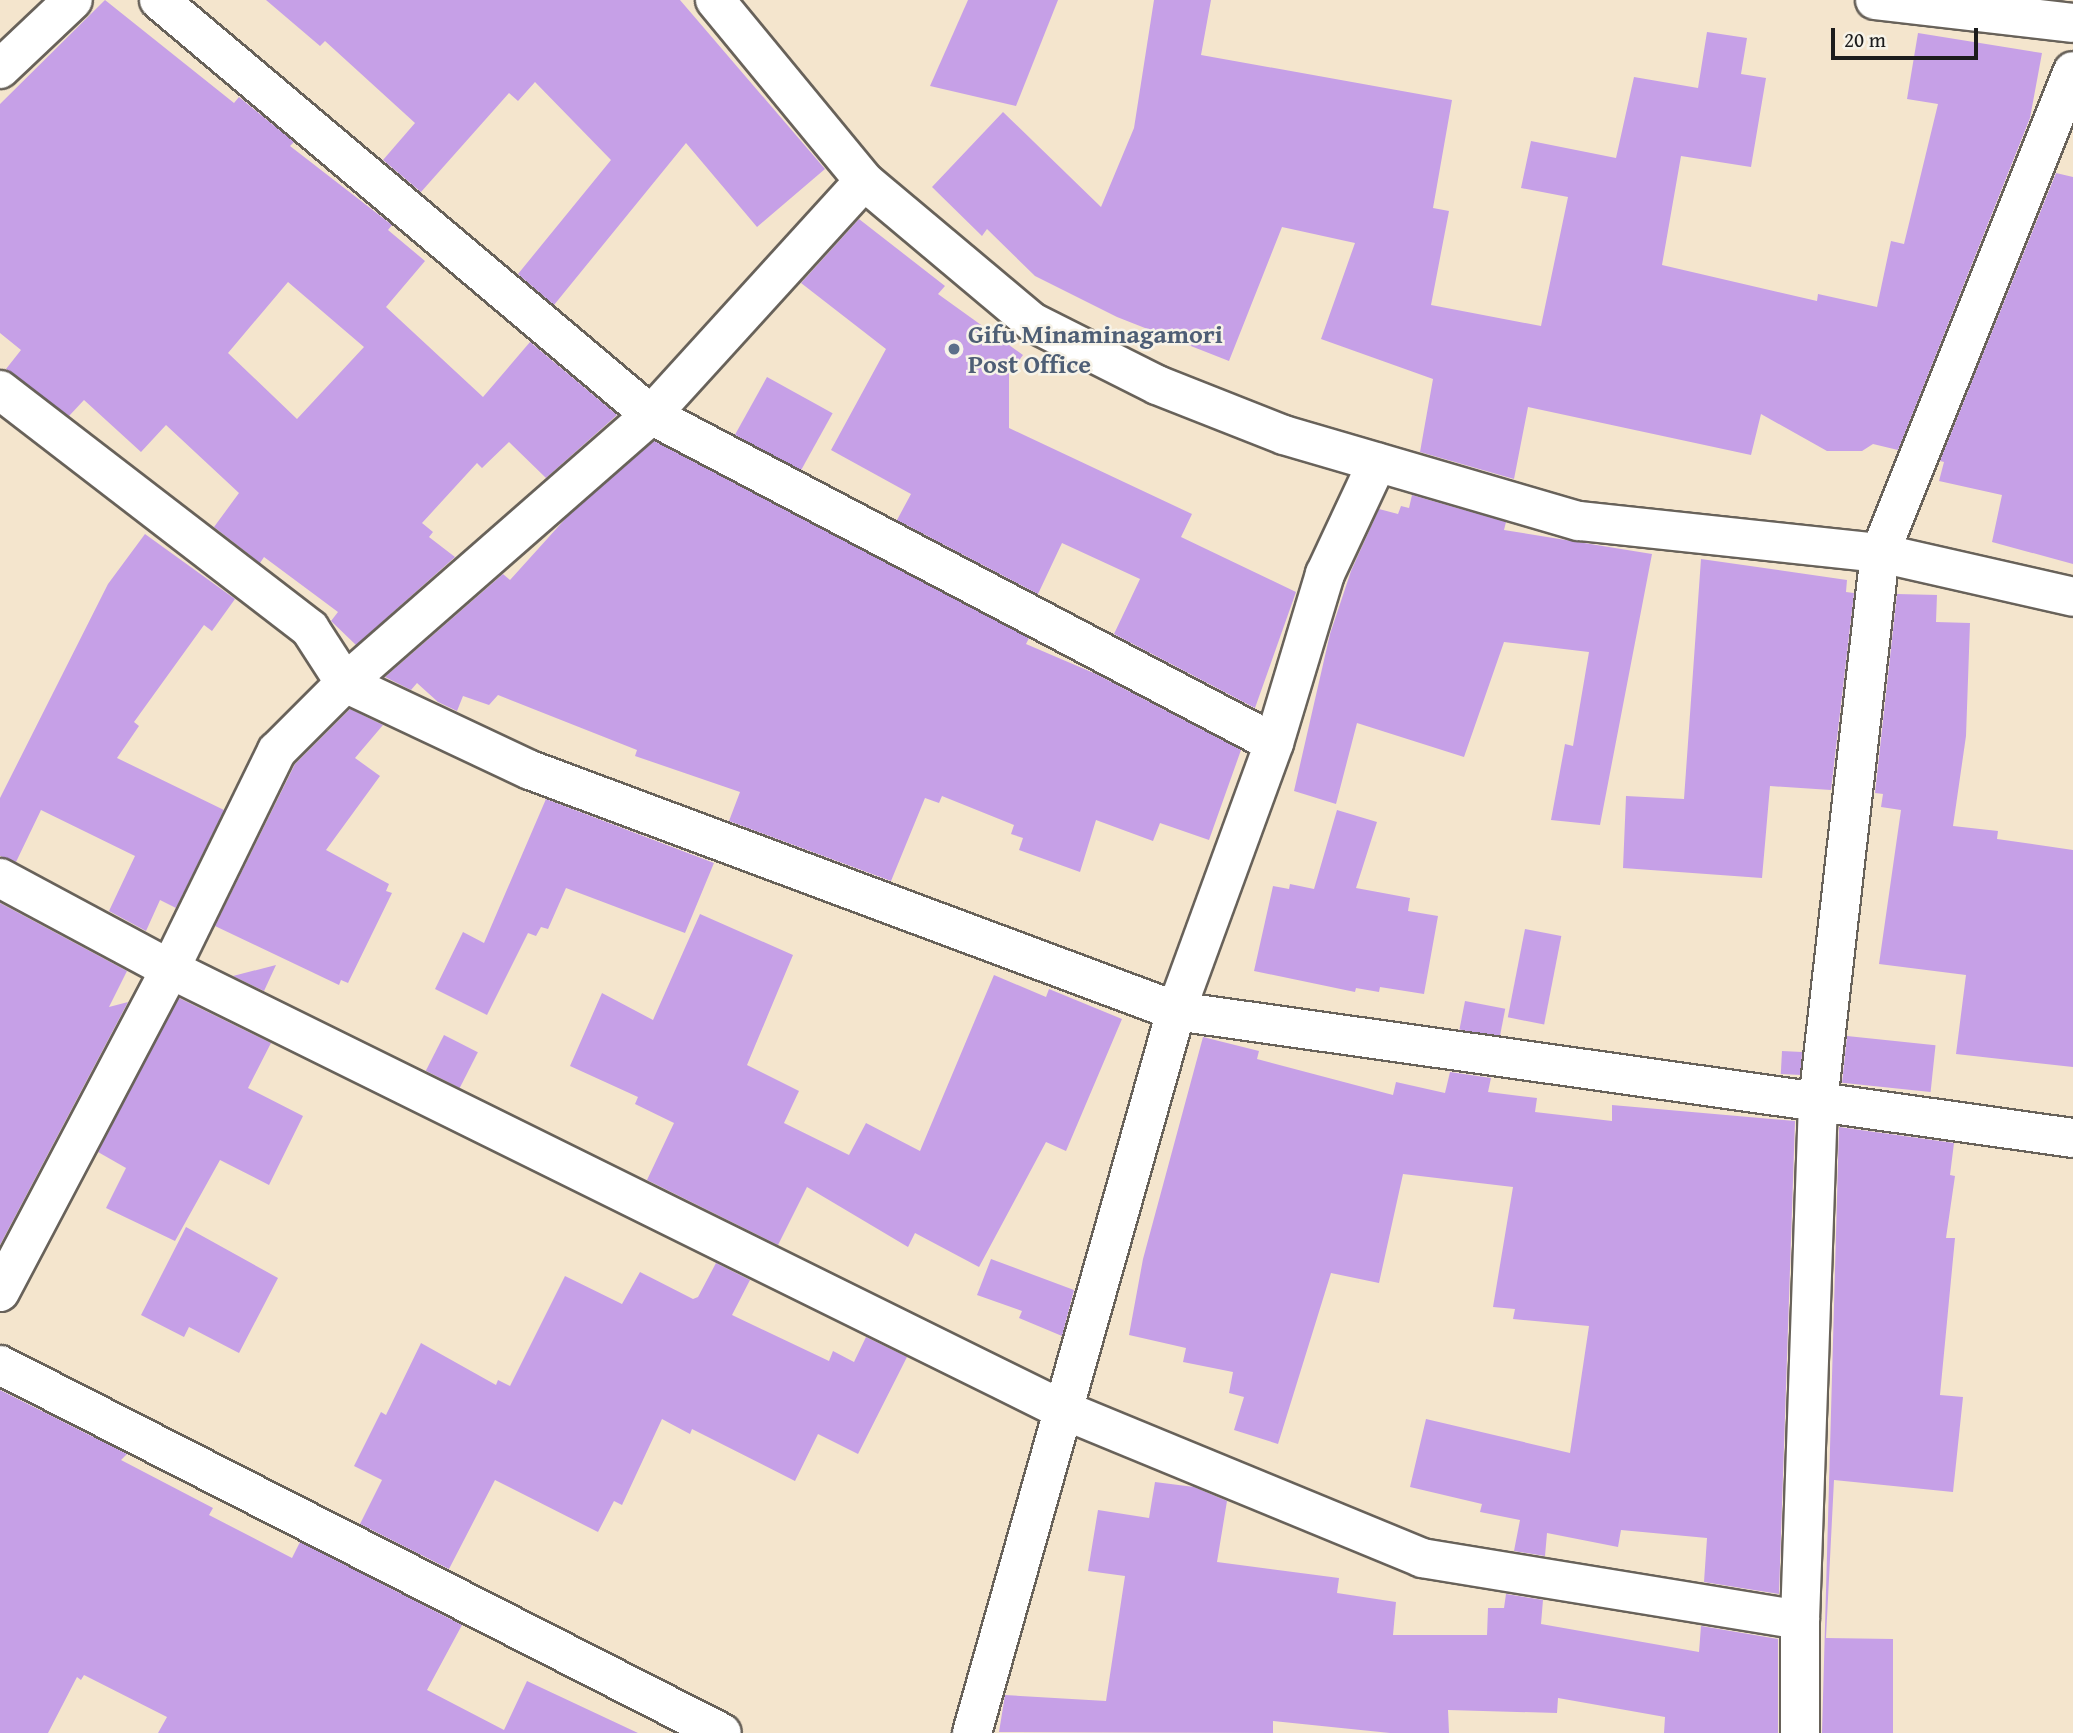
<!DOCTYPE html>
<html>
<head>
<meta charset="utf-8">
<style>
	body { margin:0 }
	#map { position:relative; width:2073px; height:1733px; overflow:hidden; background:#f4e5cd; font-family:"Gentium Book Plus",serif }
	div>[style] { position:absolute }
	.building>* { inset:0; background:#c6a0e7; transform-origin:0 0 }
	.roads { filter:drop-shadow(2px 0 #68625a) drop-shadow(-2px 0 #68625a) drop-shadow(0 2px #68625a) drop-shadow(0 -2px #68625a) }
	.street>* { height:38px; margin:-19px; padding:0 19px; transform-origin:19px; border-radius:19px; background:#fff }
	.dots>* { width:19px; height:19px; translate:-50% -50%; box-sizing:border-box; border:4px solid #f7f3e8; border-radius:50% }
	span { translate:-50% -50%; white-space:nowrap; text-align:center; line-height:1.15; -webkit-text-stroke:5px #f7f3e8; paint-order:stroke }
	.service-label { font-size:26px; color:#4e5e75; font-weight:700 }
	.left { translate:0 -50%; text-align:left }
	.scale { position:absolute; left:1831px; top:28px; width:147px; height:32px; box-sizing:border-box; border:4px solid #1c1c1c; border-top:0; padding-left:9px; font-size:21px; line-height:24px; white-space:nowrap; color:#1c1c1c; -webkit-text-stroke:5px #f7f3e8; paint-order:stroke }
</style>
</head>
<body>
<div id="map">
	<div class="building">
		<i style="clip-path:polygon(evenodd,105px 0,234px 103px,239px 97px,294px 142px,290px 146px,392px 225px,388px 230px,425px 261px,386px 307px,483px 397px,530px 342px,617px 415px,546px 478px,509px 442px,482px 468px,477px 463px,422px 523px,433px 532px,429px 537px,455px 557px,356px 645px,331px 621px,338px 612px,264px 557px,260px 563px,214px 527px,239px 493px,166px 425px,141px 452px,84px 400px,69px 416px,6px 369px,21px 350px,0 333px,0 104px,105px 0,288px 282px,364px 347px,297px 419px,228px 353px,288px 282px)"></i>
		<i style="clip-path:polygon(266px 0,680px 0,825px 169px,757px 227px,686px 143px,554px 305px,518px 274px,611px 160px,535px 82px,518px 101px,509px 93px,421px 192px,383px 160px,415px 123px,325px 41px,320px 46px)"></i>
		<i style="clip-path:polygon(968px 0,1058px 0,1016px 106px,930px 86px)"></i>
		<i style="clip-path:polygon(1154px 0,1211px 0,1201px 55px,1452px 100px,1433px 208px,1449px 211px,1431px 305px,1541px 326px,1568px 197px,1521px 188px,1531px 141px,1616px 158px,1634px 77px,1698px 88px,1707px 32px,1747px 38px,1741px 74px,1766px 78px,1751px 167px,1681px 156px,1662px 265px,1817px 301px,1818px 294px,1877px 307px,1891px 241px,1904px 244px,1938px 104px,1907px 99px,1918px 33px,2042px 53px,2030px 118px,1898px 450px,1873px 444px,1862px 451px,1827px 451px,1761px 414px,1751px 455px,1528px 407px,1514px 479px,1420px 452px,1433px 379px,1321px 339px,1355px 243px,1282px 227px,1229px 361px,1117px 317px,1035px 276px,987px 229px,982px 236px,932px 187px,1003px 112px,1101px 207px,1134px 128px)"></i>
		<i style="clip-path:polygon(2056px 173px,2073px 177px,2073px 564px,1992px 542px,2002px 495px,1939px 481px,1944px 462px,1940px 461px)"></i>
		<i style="clip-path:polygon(859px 219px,945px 286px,938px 294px,1023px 355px,1009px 374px,1009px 428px,1192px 514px,1181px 537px,1296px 592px,1255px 708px,1114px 634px,1140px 579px,1062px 543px,1038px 594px,897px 520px,911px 494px,831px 450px,886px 349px,801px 283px)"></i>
		<i style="left:767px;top:377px;width:75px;height:66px;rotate:29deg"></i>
		<i style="clip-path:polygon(654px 441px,1029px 638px,1026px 644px,1096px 674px,1241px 750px,1209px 840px,1160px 823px,1153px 841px,1096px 820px,1080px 872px,1019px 850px,1023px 838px,1011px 834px,1014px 825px,942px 796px,939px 803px,925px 798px,891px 881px,729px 821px,740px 792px,635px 756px,637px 750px,498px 695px,489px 705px,463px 696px,457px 711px,438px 702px,417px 683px,411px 690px,385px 677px,503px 574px,510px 580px,566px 518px)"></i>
		<i style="clip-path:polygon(1412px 495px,1506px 522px,1504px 530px,1652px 554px,1600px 825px,1551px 820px,1565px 744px,1573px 746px,1589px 652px,1504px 642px,1464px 757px,1357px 723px,1336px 804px,1294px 791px,1330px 634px,1351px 571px,1379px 509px,1398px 514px,1401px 506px,1409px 508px)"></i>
		<i style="clip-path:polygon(145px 534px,235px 599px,212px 631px,204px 625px,134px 722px,139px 726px,117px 758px,224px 810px,176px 908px,160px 900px,146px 931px,109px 911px,135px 856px,41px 810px,16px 862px,0 856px,0 798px,108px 584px)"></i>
		<i style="clip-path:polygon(1701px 559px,1847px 580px,1846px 592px,1854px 593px,1831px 790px,1770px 786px,1762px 878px,1623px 868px,1626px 796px,1684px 799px)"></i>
		<i style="clip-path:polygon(1897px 594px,1937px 595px,1936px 622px,1970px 623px,1966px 736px,1953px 826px,1998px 831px,1997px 839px,2073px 850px,2073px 1067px,1956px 1054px,1966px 975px,1879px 964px,1901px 810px,1881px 807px,1883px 794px,1875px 793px)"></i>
		<i style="clip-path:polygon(350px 709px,383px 725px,355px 758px,380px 776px,326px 850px,389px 884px,386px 891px,392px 893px,348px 983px,341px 980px,339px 985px,215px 926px,295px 764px)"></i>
		<i style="clip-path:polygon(546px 799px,714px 863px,685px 933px,566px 888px,548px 929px,541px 927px,536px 936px,528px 933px,487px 1015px,435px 989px,463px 932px,484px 943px)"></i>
		<i style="clip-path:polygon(1337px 810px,1377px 822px,1356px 888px,1410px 898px,1408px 911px,1438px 916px,1424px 994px,1380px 987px,1379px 992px,1356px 988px,1355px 992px,1254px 971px,1273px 886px,1289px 889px,1290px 884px,1314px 889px)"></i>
		<i style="clip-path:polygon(0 903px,127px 971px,109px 1007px,128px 1002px,0 1245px)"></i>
		<i style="clip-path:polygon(700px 914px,793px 955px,747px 1065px,799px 1091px,784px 1123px,849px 1155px,866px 1123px,920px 1151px,994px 975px,1046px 997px,1049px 989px,1122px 1019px,1066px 1151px,1046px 1142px,979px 1267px,915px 1233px,908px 1247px,807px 1187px,778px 1245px,647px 1180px,674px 1123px,635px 1104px,638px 1097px,570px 1066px,602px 993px,653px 1020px)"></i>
		<i style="left:1525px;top:929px;width:37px;height:90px;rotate:11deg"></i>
		<i style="clip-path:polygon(276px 965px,264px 991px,233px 976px)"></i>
		<i style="clip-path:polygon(179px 998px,271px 1043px,248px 1088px,303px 1116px,269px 1185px,220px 1160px,175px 1241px,106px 1208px,126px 1168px,98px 1152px)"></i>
		<i style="left:1465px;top:1001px;width:41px;height:29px;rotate:11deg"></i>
		<i style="left:444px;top:1035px;width:38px;height:40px;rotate:27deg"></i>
		<i style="left:1847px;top:1036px;width:89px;height:47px;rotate:6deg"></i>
		<i style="clip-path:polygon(1203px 1037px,1259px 1051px,1257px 1059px,1393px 1095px,1396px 1082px,1445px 1093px,1450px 1072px,1491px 1078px,1488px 1092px,1537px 1098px,1535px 1112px,1612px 1121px,1612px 1105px,1795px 1121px,1779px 1594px,1704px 1582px,1707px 1538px,1621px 1530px,1618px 1547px,1547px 1533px,1545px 1556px,1514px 1551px,1520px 1520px,1480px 1512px,1482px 1504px,1410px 1487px,1426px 1419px,1570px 1453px,1589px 1326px,1513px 1319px,1515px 1309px,1493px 1307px,1513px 1187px,1403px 1174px,1379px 1283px,1331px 1273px,1278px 1444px,1234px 1430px,1244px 1397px,1229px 1393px,1233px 1372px,1183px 1362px,1186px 1348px,1129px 1335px,1143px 1259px)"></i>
		<i style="left:1782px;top:1051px;width:20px;height:23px;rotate:3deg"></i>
		<i style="clip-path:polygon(1839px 1127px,1954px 1143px,1950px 1175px,1955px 1176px,1946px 1238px,1955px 1238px,1940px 1395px,1963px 1397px,1953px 1492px,1834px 1480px,1826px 1638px,1893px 1639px,1893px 1733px,1822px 1733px)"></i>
		<i style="clip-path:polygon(186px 1227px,278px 1278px,239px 1353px,189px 1327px,184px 1337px,141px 1315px)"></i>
		<i style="clip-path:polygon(991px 1259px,1074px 1290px,1062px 1336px,1019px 1318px,1022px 1311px,977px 1295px)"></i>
		<i style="clip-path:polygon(716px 1263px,750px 1280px,732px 1315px,829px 1361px,833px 1351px,854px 1362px,866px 1337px,907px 1357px,858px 1454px,818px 1434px,795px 1481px,692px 1429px,690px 1434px,662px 1419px,622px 1505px,614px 1501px,598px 1532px,495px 1480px,449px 1569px,360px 1524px,382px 1480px,354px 1466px,381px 1412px,386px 1415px,421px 1343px,496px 1385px,498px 1380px,510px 1386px,565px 1276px,622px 1304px,640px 1272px,693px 1299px,698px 1297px)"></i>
		<i style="clip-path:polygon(0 1390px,127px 1454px,121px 1460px,213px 1508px,209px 1515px,292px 1558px,300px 1542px,462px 1625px,427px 1690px,504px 1730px,527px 1681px,638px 1733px,158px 1733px,167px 1717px,84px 1675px,81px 1680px,77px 1677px,48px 1733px,0 1733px)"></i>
		<i style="clip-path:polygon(1155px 1482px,1194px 1487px,1227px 1501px,1217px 1562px,1339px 1578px,1337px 1593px,1396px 1602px,1393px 1635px,1487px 1635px,1488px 1608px,1504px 1608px,1506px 1594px,1543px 1600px,1541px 1624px,1699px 1652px,1701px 1626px,1778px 1639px,1778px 1733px,1664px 1733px,1665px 1717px,1558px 1698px,1557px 1713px,1448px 1710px,1449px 1733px,1390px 1733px,1273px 1721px,1273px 1733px,999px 1732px,1005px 1695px,1106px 1701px,1125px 1576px,1088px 1571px,1098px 1510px,1149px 1518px)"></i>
	</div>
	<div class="roads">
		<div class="street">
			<i style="left:159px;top:0;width:644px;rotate:40.15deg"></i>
			<i style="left:651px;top:415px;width:704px;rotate:27.77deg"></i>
			<i style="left:715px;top:0;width:234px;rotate:50.5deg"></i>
			<i style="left:864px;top:181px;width:219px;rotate:40deg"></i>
			<i style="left:1032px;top:322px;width:140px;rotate:26.7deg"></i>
			<i style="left:1157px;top:385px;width:136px;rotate:21.5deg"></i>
			<i style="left:1284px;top:435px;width:307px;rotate:16.3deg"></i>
			<i style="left:1579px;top:521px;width:303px;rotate:6.1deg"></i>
			<i style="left:1880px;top:553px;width:198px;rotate:12.8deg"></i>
			<i style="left:1875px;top:0;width:199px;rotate:6.6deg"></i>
			<i style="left:0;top:69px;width:100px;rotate:-43.4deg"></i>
			<i style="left:0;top:390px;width:391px;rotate:37.6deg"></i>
			<i style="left:310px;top:629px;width:64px;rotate:57.1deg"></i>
			<i style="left:345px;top:683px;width:204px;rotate:25.2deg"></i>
			<i style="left:530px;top:770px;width:689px;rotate:20.46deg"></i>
			<i style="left:1176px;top:1011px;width:906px;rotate:8.06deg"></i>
			<i style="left:0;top:878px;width:193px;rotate:28.2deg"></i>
			<i style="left:170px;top:969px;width:994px;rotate:26.28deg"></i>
			<i style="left:1061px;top:1409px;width:391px;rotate:22.4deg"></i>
			<i style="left:1422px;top:1558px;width:383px;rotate:9.3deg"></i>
			<i style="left:0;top:1292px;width:365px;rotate:-62.2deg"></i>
			<i style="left:170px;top:969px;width:243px;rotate:-63.9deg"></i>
			<i style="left:277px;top:751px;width:96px;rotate:-45deg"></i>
			<i style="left:345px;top:683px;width:407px;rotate:-41.2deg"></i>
			<i style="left:651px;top:415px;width:316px;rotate:-47.7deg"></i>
			<i style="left:0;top:1365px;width:810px;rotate:27.01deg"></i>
			<i style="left:972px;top:1733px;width:750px;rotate:-74.22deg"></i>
			<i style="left:1176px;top:1011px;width:285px;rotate:-69.9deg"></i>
			<i style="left:1274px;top:743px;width:177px;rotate:-73.2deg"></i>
			<i style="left:1325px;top:574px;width:123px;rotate:-64.9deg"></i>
			<i style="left:1800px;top:1733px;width:113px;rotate:-90deg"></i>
			<i style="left:1800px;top:1620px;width:518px;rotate:-88.01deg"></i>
			<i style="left:1818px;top:1102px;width:552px;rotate:-83.56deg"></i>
			<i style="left:1880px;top:553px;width:519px;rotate:-68.18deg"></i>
		</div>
	</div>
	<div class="dots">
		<i style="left:954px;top:349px;background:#5c6f8a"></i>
	</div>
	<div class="service-label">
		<span class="left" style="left:968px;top:349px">Gifu Minaminagamori<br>Post Office</span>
	</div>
	<div class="scale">20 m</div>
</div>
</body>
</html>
